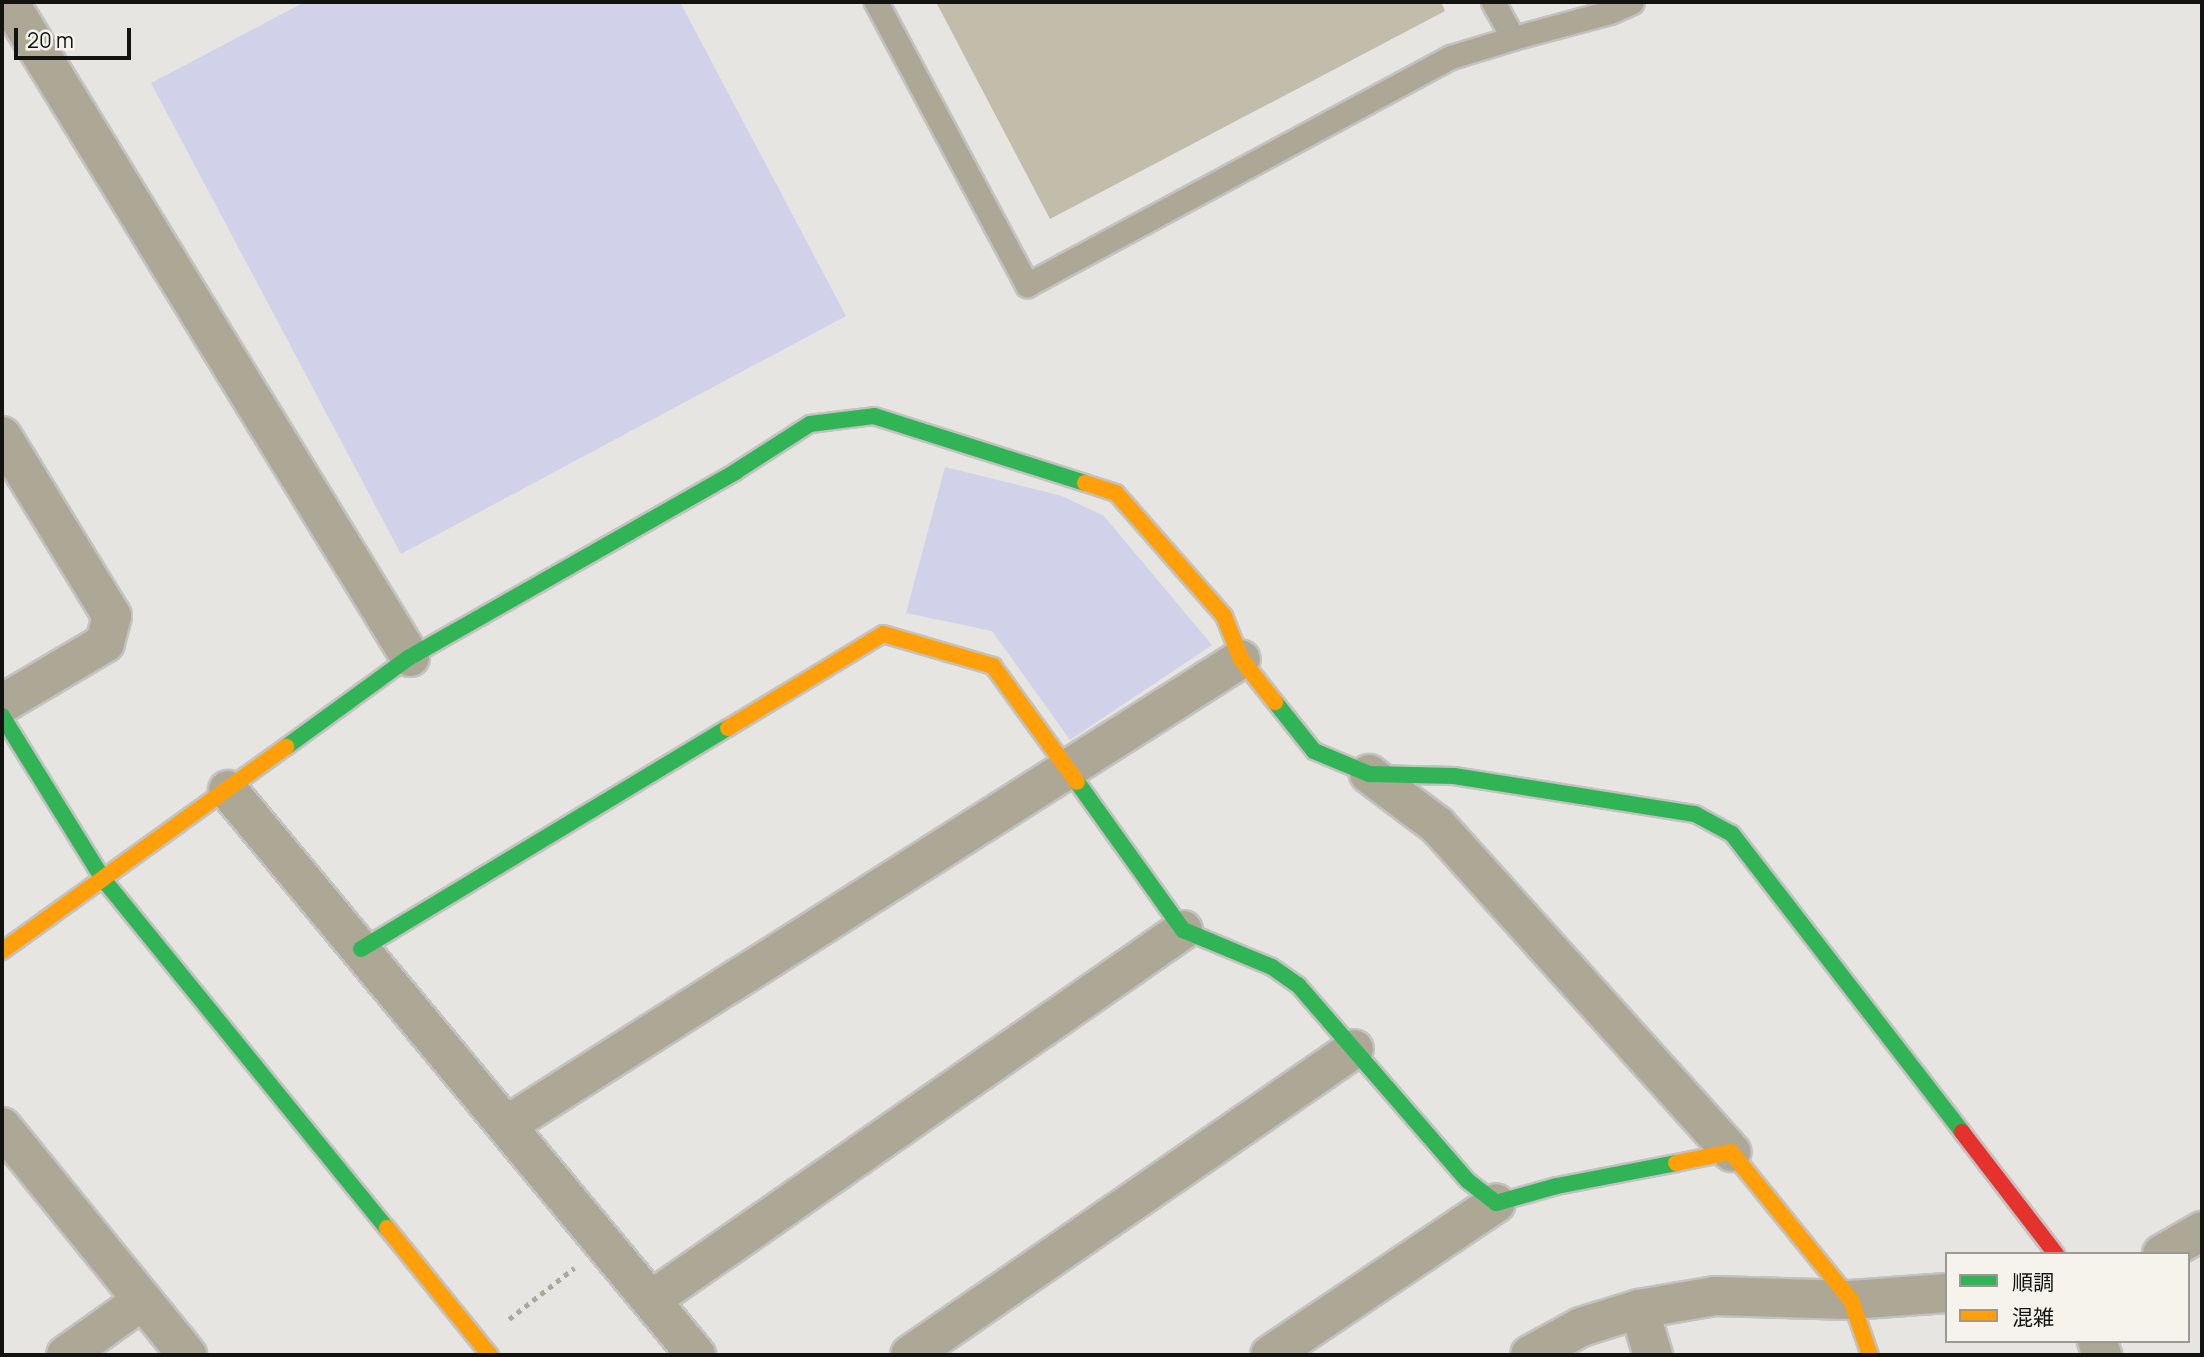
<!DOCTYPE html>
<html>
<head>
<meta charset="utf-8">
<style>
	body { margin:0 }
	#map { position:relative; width:2204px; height:1357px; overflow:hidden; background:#e6e5e1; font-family:Manrope,"Noto Sans JP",sans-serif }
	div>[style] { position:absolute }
	.green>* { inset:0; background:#d2d1ea }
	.building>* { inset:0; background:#c2bcaa }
	.path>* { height:4.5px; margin-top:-2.25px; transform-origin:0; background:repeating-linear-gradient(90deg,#aba99e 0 5px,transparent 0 10px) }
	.roads { filter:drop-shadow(2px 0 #c3c2c0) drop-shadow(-2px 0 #c3c2c0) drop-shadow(0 2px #c3c2c0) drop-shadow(0 -2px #c3c2c0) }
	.lane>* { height:23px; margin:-11.5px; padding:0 11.5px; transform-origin:11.5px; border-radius:11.5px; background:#ada796 }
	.street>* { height:38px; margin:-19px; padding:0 19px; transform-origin:19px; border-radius:19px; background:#ada796 }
	.fast>* { height:16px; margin:-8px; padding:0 8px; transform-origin:8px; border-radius:8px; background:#30b455 }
	.slow>* { height:16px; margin:-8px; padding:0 8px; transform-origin:8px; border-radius:8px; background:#ff9f0a }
	.jam>* { height:16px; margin:-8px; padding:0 8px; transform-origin:8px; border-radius:8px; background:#e5322d }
	span { translate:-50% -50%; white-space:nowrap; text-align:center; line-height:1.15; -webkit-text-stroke:7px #f5f3ec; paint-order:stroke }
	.frame { position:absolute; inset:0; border:4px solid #12120f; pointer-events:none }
	.legend { position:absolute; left:1945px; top:1252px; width:245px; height:91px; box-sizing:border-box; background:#f5f3ec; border:2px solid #9a9994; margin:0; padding:9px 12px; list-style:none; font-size:21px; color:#12120f }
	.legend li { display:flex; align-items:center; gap:14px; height:35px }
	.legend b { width:35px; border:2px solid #9a9994 }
	.scale { position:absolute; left:14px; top:28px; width:117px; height:32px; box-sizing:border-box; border:4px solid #12120f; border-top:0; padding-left:9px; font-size:21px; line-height:24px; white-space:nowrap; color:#12120f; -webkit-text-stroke:5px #f5f3ec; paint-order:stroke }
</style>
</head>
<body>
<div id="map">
	<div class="green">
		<i style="clip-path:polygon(305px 2px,680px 2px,846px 316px,401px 554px,151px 83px)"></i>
		<i style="clip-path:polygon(945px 467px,1062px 496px,1104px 516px,1212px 645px,1070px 740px,992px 631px,906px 613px)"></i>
	</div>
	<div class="building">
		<i style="clip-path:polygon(936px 2px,1441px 2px,1445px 11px,1050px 219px)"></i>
	</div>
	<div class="path">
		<i style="left:509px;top:1319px;width:83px;rotate:-38.1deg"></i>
	</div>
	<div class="roads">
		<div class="lane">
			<i style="left:876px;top:2px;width:321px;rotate:61.9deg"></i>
			<i style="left:1027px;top:285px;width:481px;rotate:-28.3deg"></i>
			<i style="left:1451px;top:57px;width:65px;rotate:-17deg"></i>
			<i style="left:1493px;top:2px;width:41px;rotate:60.9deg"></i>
			<i style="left:1513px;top:38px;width:100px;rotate:-15deg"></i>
			<i style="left:1610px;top:12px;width:24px;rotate:-24deg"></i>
		</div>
		<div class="street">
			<i style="left:9px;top:2px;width:768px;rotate:58.52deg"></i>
			<i style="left:2px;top:436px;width:211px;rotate:58.6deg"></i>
			<i style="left:112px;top:616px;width:28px;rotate:105deg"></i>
			<i style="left:105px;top:643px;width:120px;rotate:149.4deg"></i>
			<i style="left:1369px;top:774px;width:85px;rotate:36.9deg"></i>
			<i style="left:1437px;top:825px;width:440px;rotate:48deg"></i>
			<i style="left:228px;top:790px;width:734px;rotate:50.36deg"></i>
			<i style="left:507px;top:1125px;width:869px;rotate:-32.41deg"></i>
			<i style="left:2px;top:1127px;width:294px;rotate:50.9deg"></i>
			<i style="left:2162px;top:1254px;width:46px;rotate:-29.9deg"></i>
			<i style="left:651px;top:1300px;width:648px;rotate:-34.82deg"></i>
			<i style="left:1639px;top:1309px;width:48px;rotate:73.1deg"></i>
			<i style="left:2097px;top:1341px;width:15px;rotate:70deg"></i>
			<i style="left:66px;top:1355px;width:93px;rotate:-35.4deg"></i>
			<i style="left:910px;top:1355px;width:539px;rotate:-34.57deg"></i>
			<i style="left:1270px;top:1355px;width:272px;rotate:-33.9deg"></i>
			<i style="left:1530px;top:1355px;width:58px;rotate:-28.8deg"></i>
			<i style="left:1581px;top:1327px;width:61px;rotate:-17.2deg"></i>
			<i style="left:1639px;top:1309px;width:77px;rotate:-9.7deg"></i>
			<i style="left:1715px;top:1296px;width:136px;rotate:1.7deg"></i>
			<i style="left:1851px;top:1300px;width:96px;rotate:-4.2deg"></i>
		</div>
		<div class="fast">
			<i style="left:1275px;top:702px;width:63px;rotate:51.5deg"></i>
			<i style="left:1314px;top:751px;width:60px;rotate:22.7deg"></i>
			<i style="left:1369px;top:774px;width:85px;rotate:1.3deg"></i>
			<i style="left:1454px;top:776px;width:244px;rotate:9deg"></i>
			<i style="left:1695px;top:814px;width:42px;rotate:28.4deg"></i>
			<i style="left:1732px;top:834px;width:376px;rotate:52.3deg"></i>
			<i style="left:2px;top:716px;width:192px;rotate:58.2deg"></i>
			<i style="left:103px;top:879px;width:450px;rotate:50.9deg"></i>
			<i style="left:286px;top:747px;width:153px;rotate:-36deg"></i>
			<i style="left:410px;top:657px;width:374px;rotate:-29.6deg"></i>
			<i style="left:735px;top:472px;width:89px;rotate:-32.6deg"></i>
			<i style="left:810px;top:424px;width:64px;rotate:-7.1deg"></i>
			<i style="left:874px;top:416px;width:221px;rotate:17.6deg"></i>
			<i style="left:1077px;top:782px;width:182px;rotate:54.4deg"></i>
			<i style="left:1183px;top:930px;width:96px;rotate:22.6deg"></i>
			<i style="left:1272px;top:967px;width:32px;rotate:35deg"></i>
			<i style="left:1298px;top:985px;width:259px;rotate:49.1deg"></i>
			<i style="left:1468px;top:1181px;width:36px;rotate:38deg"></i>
			<i style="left:1496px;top:1203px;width:63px;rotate:-15.6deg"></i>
			<i style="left:1557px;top:1186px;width:121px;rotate:-10.9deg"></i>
			<i style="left:361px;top:949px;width:428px;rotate:-31.1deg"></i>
		</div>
		<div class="slow">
			<i style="left:1085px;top:483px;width:33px;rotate:18deg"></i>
			<i style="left:1116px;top:493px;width:164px;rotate:48.7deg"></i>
			<i style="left:1224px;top:616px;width:46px;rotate:68.4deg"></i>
			<i style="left:1241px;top:659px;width:55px;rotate:51.7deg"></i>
			<i style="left:728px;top:728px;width:181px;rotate:-31.2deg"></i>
			<i style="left:883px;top:634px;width:115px;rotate:16.2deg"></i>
			<i style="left:993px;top:666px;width:143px;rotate:54.1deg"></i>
			<i style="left:2px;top:951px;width:350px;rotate:-35.7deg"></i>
			<i style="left:1676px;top:1163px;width:56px;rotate:-11.3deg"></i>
			<i style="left:1731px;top:1152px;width:191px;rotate:51deg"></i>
			<i style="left:1851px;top:1300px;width:58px;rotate:70.9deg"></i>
			<i style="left:387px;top:1228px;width:164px;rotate:51deg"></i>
		</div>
		<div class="jam">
			<i style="left:1962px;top:1132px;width:154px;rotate:52.4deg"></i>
		</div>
	</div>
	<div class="frame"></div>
	<ul class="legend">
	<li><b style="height:9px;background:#30b455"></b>順調</li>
	<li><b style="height:9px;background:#ff9f0a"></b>混雑</li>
	</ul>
	<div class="scale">20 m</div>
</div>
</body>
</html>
